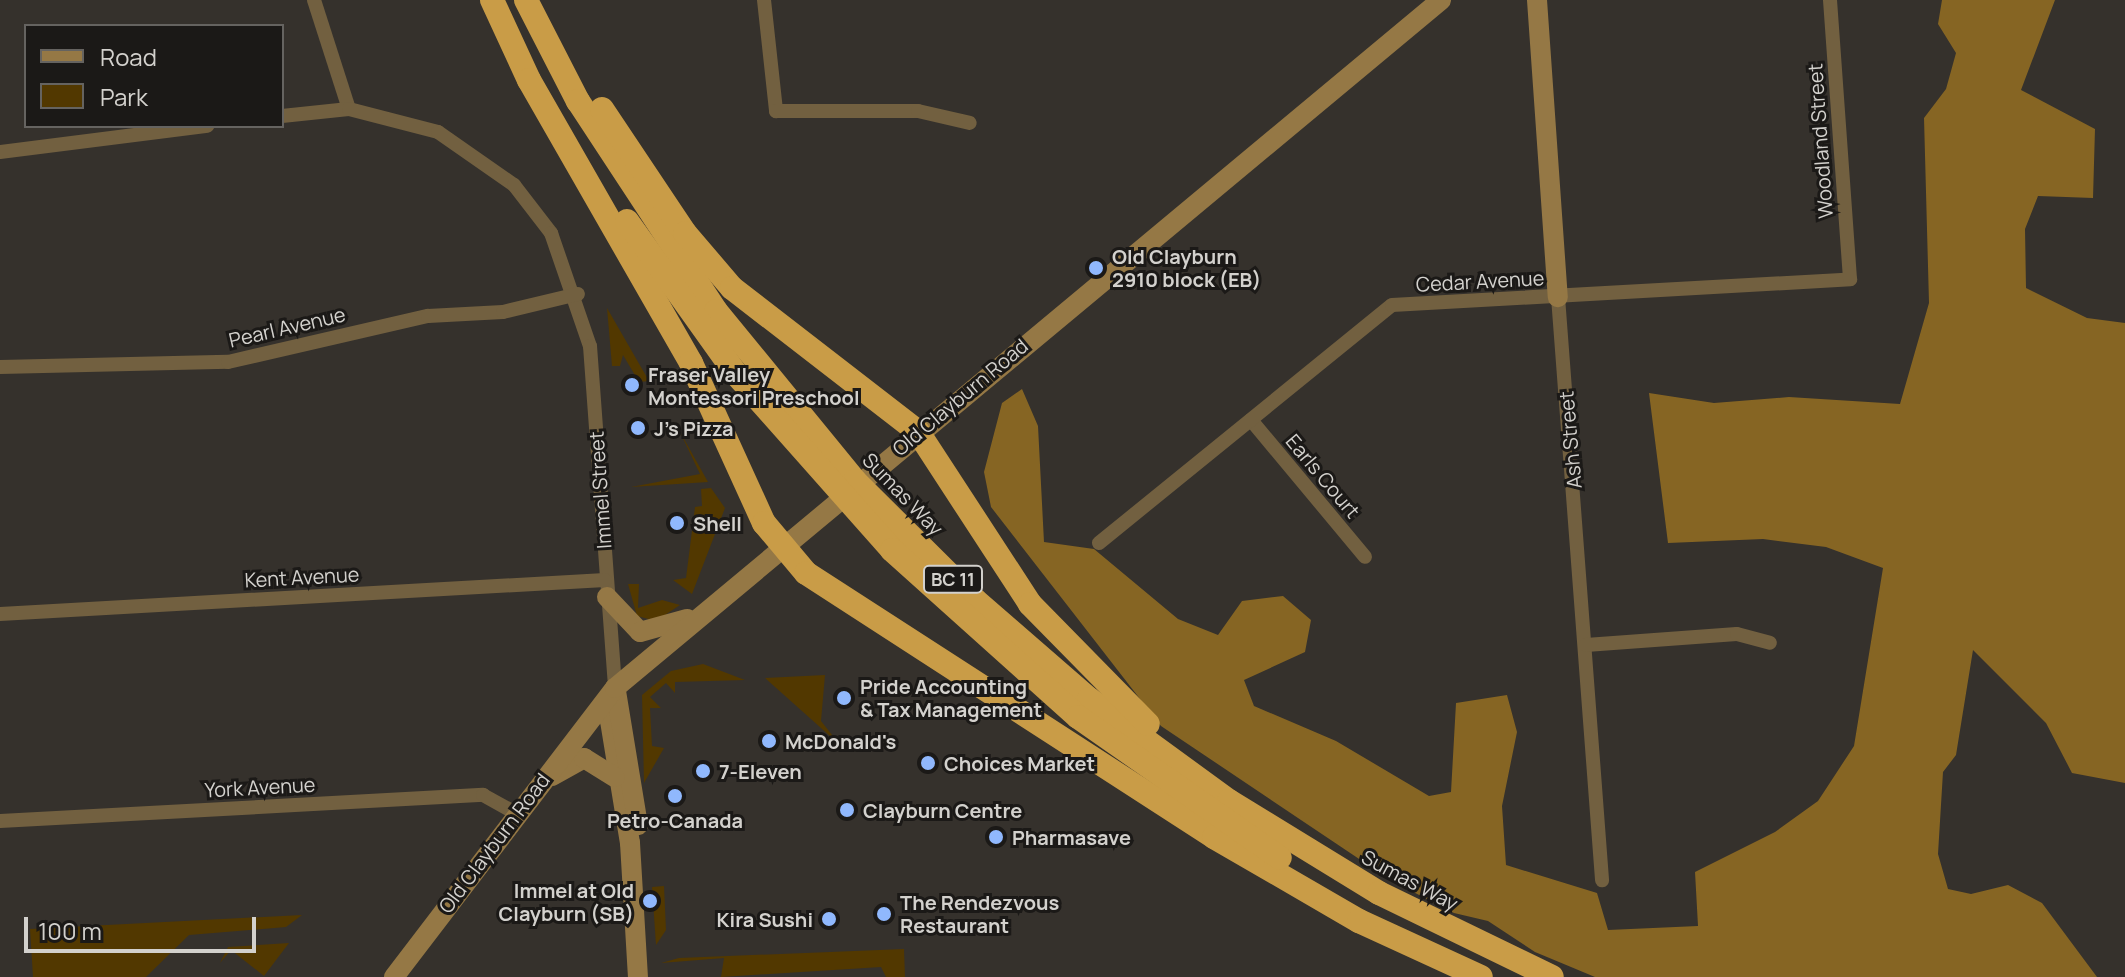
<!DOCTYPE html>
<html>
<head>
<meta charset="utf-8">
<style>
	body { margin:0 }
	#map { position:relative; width:2125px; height:977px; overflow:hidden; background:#35312c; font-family:Manrope,sans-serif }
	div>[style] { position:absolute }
	.green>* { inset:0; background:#523800 }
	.forest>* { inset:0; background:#866523 }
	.street>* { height:14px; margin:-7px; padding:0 7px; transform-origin:7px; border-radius:7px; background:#726040 }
	.secondary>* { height:20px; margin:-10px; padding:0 10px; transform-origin:10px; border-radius:10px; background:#957845 }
	.highway>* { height:24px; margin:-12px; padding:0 12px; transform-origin:12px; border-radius:12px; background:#c99c47 }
	.dots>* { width:22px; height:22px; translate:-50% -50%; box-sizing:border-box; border:4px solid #1b1917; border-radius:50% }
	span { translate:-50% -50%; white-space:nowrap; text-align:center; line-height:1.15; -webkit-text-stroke:6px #1b1917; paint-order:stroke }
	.shield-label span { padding:2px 6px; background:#1b1917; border:2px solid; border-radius:6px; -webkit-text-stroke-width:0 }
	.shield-label { font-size:18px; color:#d3d1cd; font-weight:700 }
	.street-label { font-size:20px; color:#d3d1cd }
	.poi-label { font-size:20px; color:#d3d1cd; font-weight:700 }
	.left { translate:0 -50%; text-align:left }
	.right { translate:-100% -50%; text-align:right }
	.legend { position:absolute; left:24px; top:24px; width:260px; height:104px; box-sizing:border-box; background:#1b1917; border:2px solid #656360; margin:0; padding:10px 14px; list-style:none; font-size:24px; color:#d3d1cd }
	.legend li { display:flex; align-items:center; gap:16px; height:40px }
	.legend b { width:40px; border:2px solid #656360 }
	.scale { position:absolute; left:24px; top:917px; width:232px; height:36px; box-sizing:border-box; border:4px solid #d3d1cd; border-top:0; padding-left:10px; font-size:24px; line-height:28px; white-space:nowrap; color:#d3d1cd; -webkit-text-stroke:6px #1b1917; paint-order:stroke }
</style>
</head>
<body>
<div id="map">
	<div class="green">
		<i style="clip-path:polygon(607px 308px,649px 381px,639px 382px,623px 355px,620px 366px,612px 366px)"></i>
		<i style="clip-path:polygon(679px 430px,708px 482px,631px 487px,700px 474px)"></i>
		<i style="clip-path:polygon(711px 488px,725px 508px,692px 594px,673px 580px,686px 578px,695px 507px,702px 506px,701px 489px)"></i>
		<i style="clip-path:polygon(628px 584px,639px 584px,638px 608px,662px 600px,680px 605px,656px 621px,637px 616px)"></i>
		<i style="clip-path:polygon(703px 664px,745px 680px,675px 682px,675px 693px,666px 683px,650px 697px,661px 708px,650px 708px,652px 746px,664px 748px,644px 783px,642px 695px,671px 671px)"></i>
		<i style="clip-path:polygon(825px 675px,821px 721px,840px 745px,765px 678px)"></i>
		<i style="clip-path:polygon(664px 886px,666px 930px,656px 945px,652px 887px)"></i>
		<i style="clip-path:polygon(302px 915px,286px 927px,189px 935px,146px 977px,33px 977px,30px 929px)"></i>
		<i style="clip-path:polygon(289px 943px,264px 976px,231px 950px,220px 963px,228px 947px)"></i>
		<i style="clip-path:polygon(904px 949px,905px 977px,886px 977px,881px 967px,721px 977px,724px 958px,661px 963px,679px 958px)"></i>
	</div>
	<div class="forest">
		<i style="clip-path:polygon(1942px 0,2055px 0,2021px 90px,2095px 129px,2093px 198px,2038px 196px,2025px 229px,2026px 288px,2087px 318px,2125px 323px,2125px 783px,2072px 773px,2046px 723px,1973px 650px,1956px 755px,1943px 772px,1938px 854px,1948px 889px,1971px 894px,2008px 885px,2042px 903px,2097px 977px,1595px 977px,1535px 952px,1488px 921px,1454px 913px,1392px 881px,1161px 726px,991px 507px,984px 472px,1002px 403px,1022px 389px,1038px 426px,1044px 542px,1094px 549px,1178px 619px,1218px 635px,1242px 601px,1283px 596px,1311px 620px,1305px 652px,1244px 680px,1254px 706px,1336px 741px,1429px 796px,1451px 792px,1456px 703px,1507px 695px,1517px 732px,1502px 806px,1506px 865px,1597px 893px,1608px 930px,1698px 926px,1695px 872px,1775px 832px,1818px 801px,1854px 746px,1883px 568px,1826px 547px,1763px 539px,1668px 543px,1649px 393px,1714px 403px,1789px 397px,1900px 404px,1929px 303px,1924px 118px,1946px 89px,1956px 53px,1938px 24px)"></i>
	</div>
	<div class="street">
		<i style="left:314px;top:0;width:114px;rotate:72.2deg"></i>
		<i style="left:764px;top:0;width:112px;rotate:83.8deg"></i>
		<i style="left:776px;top:111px;width:142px"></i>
		<i style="left:918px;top:111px;width:53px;rotate:13deg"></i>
		<i style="left:282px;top:116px;width:67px;rotate:-6deg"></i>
		<i style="left:349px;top:109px;width:92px;rotate:14.5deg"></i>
		<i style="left:438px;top:132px;width:93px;rotate:34.9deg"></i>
		<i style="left:514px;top:185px;width:61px;rotate:52.4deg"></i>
		<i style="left:551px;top:233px;width:120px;rotate:71deg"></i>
		<i style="left:590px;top:346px;width:343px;rotate:85.8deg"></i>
		<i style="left:0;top:152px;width:209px;rotate:-7.2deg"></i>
		<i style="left:1558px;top:297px;width:585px;rotate:85.68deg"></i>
		<i style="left:0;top:367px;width:228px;rotate:-1.3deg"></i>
		<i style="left:228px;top:362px;width:205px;rotate:-13deg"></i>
		<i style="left:428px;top:316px;width:75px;rotate:-3.1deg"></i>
		<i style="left:503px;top:312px;width:77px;rotate:-13.5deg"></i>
		<i style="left:1251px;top:420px;width:178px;rotate:50.2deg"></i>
		<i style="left:1099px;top:543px;width:377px;rotate:-39.1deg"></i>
		<i style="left:1392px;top:305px;width:459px;rotate:-3.2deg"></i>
		<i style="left:1850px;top:279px;width:280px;rotate:-94.1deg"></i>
		<i style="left:0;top:614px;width:606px;rotate:-3.22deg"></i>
		<i style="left:1586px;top:645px;width:151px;rotate:-4.2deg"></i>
		<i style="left:1737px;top:634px;width:34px;rotate:15deg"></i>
		<i style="left:0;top:821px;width:484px;rotate:-3.1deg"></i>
		<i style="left:483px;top:795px;width:39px;rotate:29deg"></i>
	</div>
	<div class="secondary">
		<i style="left:1537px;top:0;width:298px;rotate:86deg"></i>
		<i style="left:607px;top:597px;width:48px;rotate:46.7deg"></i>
		<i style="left:640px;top:632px;width:49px;rotate:-15.5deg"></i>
		<i style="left:615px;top:688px;width:33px;rotate:99deg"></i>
		<i style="left:610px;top:721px;width:124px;rotate:80.7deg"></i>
		<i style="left:630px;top:843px;width:134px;rotate:86.6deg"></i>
		<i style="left:616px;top:691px;width:136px;rotate:80.7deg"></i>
		<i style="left:552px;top:776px;width:37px;rotate:-29deg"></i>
		<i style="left:584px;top:758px;width:36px;rotate:32deg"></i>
		<i style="left:394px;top:977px;width:364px;rotate:-52.6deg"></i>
		<i style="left:615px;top:688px;width:1075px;rotate:-39.79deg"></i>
	</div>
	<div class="highway">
		<i style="left:492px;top:0;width:88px;rotate:65.2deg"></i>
		<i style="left:529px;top:80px;width:326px;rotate:60.2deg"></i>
		<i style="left:691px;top:363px;width:176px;rotate:65.5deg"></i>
		<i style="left:764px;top:523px;width:65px;rotate:50deg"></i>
		<i style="left:806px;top:573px;width:486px;rotate:32.9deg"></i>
		<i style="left:1214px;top:837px;width:168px;rotate:30.1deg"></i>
		<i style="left:1359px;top:921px;width:134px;rotate:24.7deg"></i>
		<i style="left:526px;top:0;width:114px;rotate:62.8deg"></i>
		<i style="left:578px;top:101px;width:251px;rotate:56.7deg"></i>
		<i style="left:716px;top:311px;width:220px;rotate:50.7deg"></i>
		<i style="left:855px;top:481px;width:169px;rotate:44.8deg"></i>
		<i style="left:975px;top:600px;width:151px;rotate:41deg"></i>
		<i style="left:1089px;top:699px;width:173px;rotate:36.1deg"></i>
		<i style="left:1229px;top:801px;width:176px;rotate:31.5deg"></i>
		<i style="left:1379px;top:893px;width:192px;rotate:25.9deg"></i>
		<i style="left:602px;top:109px;width:149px;rotate:56.2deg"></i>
		<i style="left:685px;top:233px;width:72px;rotate:49.5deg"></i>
		<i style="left:732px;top:288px;width:235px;rotate:37.7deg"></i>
		<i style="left:918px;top:432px;width:205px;rotate:56.9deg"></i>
		<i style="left:1030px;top:604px;width:168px;rotate:45.5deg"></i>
		<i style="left:627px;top:221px;width:188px;rotate:54.5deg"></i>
		<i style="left:736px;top:374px;width:235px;rotate:48.4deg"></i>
		<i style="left:892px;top:550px;width:250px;rotate:41.9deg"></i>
		<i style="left:1078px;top:717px;width:246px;rotate:34.9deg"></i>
	</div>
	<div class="dots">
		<i style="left:1096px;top:268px;background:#90b8fd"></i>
		<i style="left:632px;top:385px;background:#90b8fd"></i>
		<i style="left:638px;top:428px;background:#90b8fd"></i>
		<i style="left:677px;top:523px;background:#90b8fd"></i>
		<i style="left:844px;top:698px;background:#90b8fd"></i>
		<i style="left:769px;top:741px;background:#90b8fd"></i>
		<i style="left:928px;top:763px;background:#90b8fd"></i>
		<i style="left:703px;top:771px;background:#90b8fd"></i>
		<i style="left:675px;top:796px;background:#90b8fd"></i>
		<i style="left:847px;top:810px;background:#90b8fd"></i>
		<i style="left:996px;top:837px;background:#90b8fd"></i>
		<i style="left:650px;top:901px;background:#90b8fd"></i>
		<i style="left:884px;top:914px;background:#90b8fd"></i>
		<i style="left:829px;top:919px;background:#90b8fd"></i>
	</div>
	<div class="shield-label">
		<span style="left:953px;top:579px">BC 11</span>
	</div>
	<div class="street-label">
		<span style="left:1820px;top:141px;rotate:-94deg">Woodland Street</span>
		<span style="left:1480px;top:281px;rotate:-3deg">Cedar Avenue</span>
		<span style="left:287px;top:327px;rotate:-13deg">Pearl Avenue</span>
		<span style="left:960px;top:397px;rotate:-40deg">Old Clayburn Road</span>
		<span style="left:1570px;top:440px;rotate:-95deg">Ash Street</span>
		<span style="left:1323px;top:476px;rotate:50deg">Earls Court</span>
		<span style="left:600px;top:490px;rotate:-94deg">Immel Street</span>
		<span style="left:903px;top:494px;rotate:46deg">Sumas Way</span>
		<span style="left:302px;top:577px;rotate:-3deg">Kent Avenue</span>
		<span style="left:260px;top:787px;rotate:-3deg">York Avenue</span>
		<span style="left:494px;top:843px;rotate:-53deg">Old Clayburn Road</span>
		<span style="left:1410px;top:880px;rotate:28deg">Sumas Way</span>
	</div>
	<div class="poi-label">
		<span class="left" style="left:1112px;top:268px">Old Clayburn<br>2910 block (EB)</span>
		<span class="left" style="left:648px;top:386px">Fraser Valley<br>Montessori Preschool</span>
		<span class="left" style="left:654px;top:428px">J's Pizza</span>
		<span class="left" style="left:693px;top:523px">Shell</span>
		<span class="left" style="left:860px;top:698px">Pride Accounting<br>&amp; Tax Management</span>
		<span class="left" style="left:785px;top:741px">McDonald's</span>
		<span class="left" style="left:944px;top:763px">Choices Market</span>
		<span class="left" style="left:719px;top:771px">7-Eleven</span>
		<span class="left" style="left:863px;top:810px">Clayburn Centre</span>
		<span style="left:675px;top:820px">Petro-Canada</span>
		<span class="left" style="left:1012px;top:837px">Pharmasave</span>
		<span class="right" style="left:634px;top:902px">Immel at Old<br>Clayburn (SB)</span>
		<span class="left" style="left:900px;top:914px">The Rendezvous<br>Restaurant</span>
		<span class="right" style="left:813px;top:919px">Kira Sushi</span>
	</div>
	<ul class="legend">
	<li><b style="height:10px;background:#957845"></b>Road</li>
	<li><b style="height:22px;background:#523800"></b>Park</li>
	</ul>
	<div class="scale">100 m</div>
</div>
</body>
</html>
